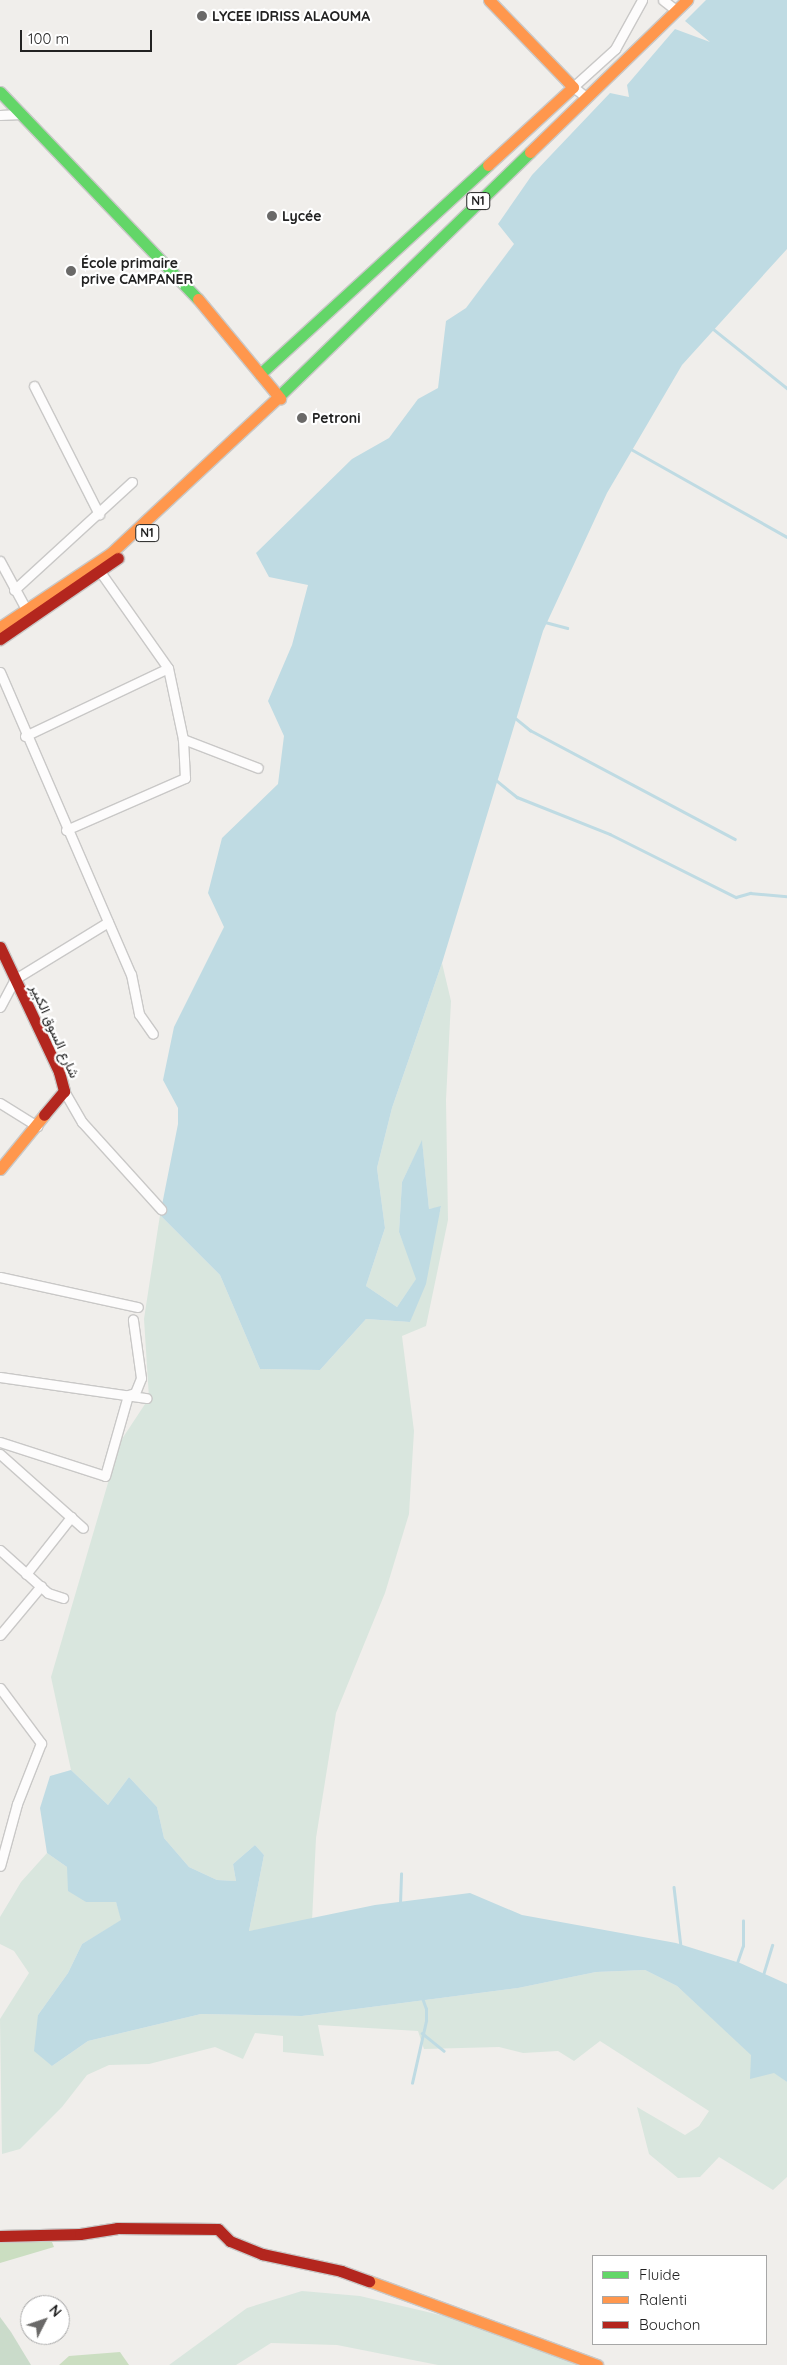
<!DOCTYPE html>
<html>
<head>
<meta charset="utf-8">
<style>
	body { margin:0 }
	#map { position:relative; width:787px; height:2365px; overflow:hidden; background:#f0eeeb; font-family:Quicksand,Vazirmatn,sans-serif }
	div>[style] { position:absolute }
	.forest>* { inset:0; background:#cbdec1 }
	.wetland>* { inset:0; background:#d9e6de }
	.cemetery>* { inset:0; background:#cadbca }
	.water>* { inset:0; background:#bfdbe3 }
	.stream>* { height:2.5px; margin:-1.25px; padding:0 1.25px; transform-origin:1.25px; border-radius:1.25px; background:#bfdbe3 }
	.roads { filter:drop-shadow(1px 0 #c9c8c7) drop-shadow(-1px 0 #c9c8c7) drop-shadow(0 1px #c9c8c7) drop-shadow(0 -1px #c9c8c7) }
	.street>* { height:9px; margin:-4.5px; padding:0 4.5px; transform-origin:4.5px; border-radius:4.5px; background:#fdfcfc }
	.fast>* { height:11px; margin:-5.5px; padding:0 5.5px; transform-origin:5.5px; border-radius:5.5px; background:#63d668 }
	.slow>* { height:11px; margin:-5.5px; padding:0 5.5px; transform-origin:5.5px; border-radius:5.5px; background:#ff974d }
	.jam>* { height:11px; margin:-5.5px; padding:0 5.5px; transform-origin:5.5px; border-radius:5.5px; background:#b3261e }
	.dots>* { width:14px; height:14px; translate:-50% -50%; box-sizing:border-box; border:2px solid #fff; border-radius:50% }
	span { translate:-50% -50%; white-space:nowrap; text-align:center; line-height:1.15; -webkit-text-stroke:4.5px #fff; paint-order:stroke }
	.shield-label span { padding:1px 4px; background:#fff; border:1px solid; border-radius:4px; -webkit-text-stroke-width:0 }
	.shield-label { font-size:12px; color:#222; font-weight:700 }
	.poi-label { font-size:14px; color:#222; font-weight:700 }
	.left { translate:0 -50%; text-align:left }
	.street-label { font-size:14px; color:#222 }
	.legend { position:absolute; left:592px; top:2255px; width:175px; height:90px; box-sizing:border-box; background:#fff; border:1px solid #a7a7a7; margin:0; padding:6px 9px; list-style:none; font-size:15px; color:#222 }
	.legend li { display:flex; align-items:center; gap:10px; height:25px }
	.legend b { width:25px; border:1px solid #a7a7a7 }
	.north { position:absolute; left:20px; top:2295px; width:50px; height:50px; box-sizing:border-box; background:#fff; border:1px solid #a7a7a7; border-radius:50%; rotate:49deg; font-size:14px; font-weight:700; line-height:20px; text-align:center; color:#222 }
	.north::after { content:''; display:block; margin:auto; width:18px; height:22px; background:#6a6968; clip-path:polygon(50% 0,100% 100%,50% 72%,0 100%) }
	.scale { position:absolute; left:20px; top:30px; width:132px; height:22px; box-sizing:border-box; border:2px solid #222; border-top:0; padding-left:6px; font-size:15px; line-height:18px; white-space:nowrap; color:#222; -webkit-text-stroke:4px #fff; paint-order:stroke }
</style>
</head>
<body>
<div id="map">
	<div class="forest">
		<i style="clip-path:polygon(48px 2232px,54px 2247px,0 2263px,0 2239px)"></i>
		<i style="clip-path:polygon(120px 2352px,129px 2365px,59px 2365px,69px 2356px)"></i>
	</div>
	<div class="wetland">
		<i style="clip-path:polygon(442px 963px,451px 1001px,446px 1100px,448px 1220px,426px 1326px,402px 1336px,414px 1431px,409px 1514px,385px 1593px,336px 1713px,316px 1838px,312px 1921px,249px 1931px,264px 1855px,255px 1845px,233px 1864px,236px 1881px,217px 1880px,189px 1867px,164px 1838px,157px 1807px,129px 1777px,108px 1805px,71px 1770px,51px 1677px,120px 1442px,149px 1398px,144px 1319px,160px 1215px,220px 1275px,260px 1369px,320px 1370px,366px 1319px,410px 1322px,441px 1207px,429px 1209px,422px 1141px,402px 1182px,399px 1232px,417px 1278px,397px 1307px,366px 1286px,385px 1228px,377px 1168px,392px 1108px)"></i>
		<i style="clip-path:polygon(47px 1853px,67px 1867px,86px 1902px,116px 1902px,122px 1920px,82px 1944px,68px 1973px,38px 2015px,52px 2066px,88px 2041px,201px 2014px,302px 2016px,518px 1988px,596px 1972px,645px 1970px,677px 1986px,752px 2055px,787px 2082px,787px 2177px,773px 2190px,719px 2157px,700px 2177px,678px 2178px,649px 2154px,637px 2107px,685px 2135px,699px 2126px,709px 2111px,600px 2041px,574px 2061px,558px 2051px,523px 2053px,499px 2047px,424px 2049px,418px 2031px,318px 2025px,324px 2056px,283px 2052px,283px 2036px,255px 2033px,243px 2059px,215px 2047px,149px 2064px,109px 2065px,87px 2075px,62px 2107px,20px 2149px,2px 2154px,0 2019px,29px 1973px,14px 1951px,0 1944px,0 1917px,21px 1882px)"></i>
		<i style="clip-path:polygon(302px 2291px,360px 2296px,457px 2319px,586px 2365px,438px 2365px,337px 2345px,271px 2343px,236px 2365px,169px 2365px,247px 2308px)"></i>
	</div>
	<div class="cemetery">
		<i style="clip-path:polygon(0 2317px,11px 2332px,31px 2365px,0 2365px)"></i>
	</div>
	<div class="water">
		<i style="clip-path:polygon(706px 0,787px 0,787px 249px,682px 365px,607px 493px,543px 631px,442px 963px,392px 1108px,377px 1168px,385px 1228px,366px 1286px,397px 1307px,416px 1279px,399px 1232px,402px 1182px,422px 1140px,429px 1209px,441px 1206px,426px 1284px,410px 1322px,366px 1319px,320px 1370px,260px 1369px,220px 1275px,160px 1215px,178px 1124px,178px 1108px,163px 1080px,174px 1027px,224px 927px,208px 893px,222px 838px,278px 784px,284px 736px,268px 701px,292px 645px,308px 585px,269px 577px,256px 553px,352px 459px,389px 438px,418px 399px,438px 388px,446px 321px,466px 308px,514px 244px,498px 224px,532px 175px,610px 93px,629px 97px,627px 85px,675px 29px,710px 42px,685px 21px)"></i>
		<i style="clip-path:polygon(71px 1770px,108px 1805px,129px 1777px,157px 1807px,164px 1838px,189px 1867px,217px 1880px,236px 1881px,233px 1864px,255px 1845px,264px 1855px,249px 1931px,375px 1905px,470px 1893px,522px 1915px,676px 1943px,740px 1963px,787px 1984px,787px 2082px,774px 2073px,750px 2079px,751px 2055px,677px 1986px,645px 1970px,596px 1972px,518px 1988px,302px 2016px,201px 2014px,88px 2041px,52px 2066px,34px 2051px,38px 2015px,68px 1973px,82px 1944px,121px 1920px,116px 1902px,86px 1902px,68px 1891px,67px 1867px,47px 1853px,40px 1808px,50px 1776px)"></i>
	</div>
	<div class="stream">
		<i style="left:712px;top:328px;width:96px;rotate:38.7deg"></i>
		<i style="left:631px;top:449px;width:179px;rotate:29.4deg"></i>
		<i style="left:545px;top:622px;width:23px;rotate:15deg"></i>
		<i style="left:514px;top:717px;width:21px;rotate:39deg"></i>
		<i style="left:530px;top:730px;width:232px;rotate:28deg"></i>
		<i style="left:496px;top:780px;width:27px;rotate:39deg"></i>
		<i style="left:517px;top:797px;width:100px;rotate:21.7deg"></i>
		<i style="left:610px;top:834px;width:141px;rotate:26.6deg"></i>
		<i style="left:736px;top:897px;width:15px;rotate:-16deg"></i>
		<i style="left:750px;top:893px;width:37px;rotate:5deg"></i>
		<i style="left:674px;top:1887px;width:60px;rotate:83.3deg"></i>
		<i style="left:400px;top:1904px;width:30px;rotate:-88deg"></i>
		<i style="left:737px;top:1963px;width:18px;rotate:-71deg"></i>
		<i style="left:743px;top:1946px;width:25px;rotate:-90deg"></i>
		<i style="left:763px;top:1975px;width:31px;rotate:-73deg"></i>
		<i style="left:422px;top:2033px;width:28px;rotate:39deg"></i>
		<i style="left:412px;top:2083px;width:64px;rotate:-77.3deg"></i>
		<i style="left:426px;top:2021px;width:12px;rotate:-90deg"></i>
		<i style="left:426px;top:2009px;width:15px;rotate:-110deg"></i>
	</div>
	<div class="roads">
		<div class="street">
			<i style="left:663px;top:0;width:16px;rotate:38deg"></i>
			<i style="left:586px;top:97px;width:16px;rotate:-142deg"></i>
			<i style="left:573px;top:87px;width:57px;rotate:-42.1deg"></i>
			<i style="left:615px;top:49px;width:56px;rotate:-61.1deg"></i>
			<i style="left:0;top:115px;width:21px;rotate:-3deg"></i>
			<i style="left:34px;top:386px;width:144px;rotate:63.1deg"></i>
			<i style="left:0;top:561px;width:57px;rotate:61.6deg"></i>
			<i style="left:101px;top:573px;width:116px;rotate:54.8deg"></i>
			<i style="left:168px;top:668px;width:73px;rotate:78.1deg"></i>
			<i style="left:183px;top:739px;width:80px;rotate:21.1deg"></i>
			<i style="left:14px;top:590px;width:160px;rotate:-42.5deg"></i>
			<i style="left:0;top:672px;width:329px;rotate:66.6deg"></i>
			<i style="left:131px;top:974px;width:41px;rotate:78.7deg"></i>
			<i style="left:139px;top:1014px;width:24px;rotate:55deg"></i>
			<i style="left:25px;top:736px;width:158px;rotate:-25.4deg"></i>
			<i style="left:66px;top:830px;width:130px;rotate:-23.6deg"></i>
			<i style="left:185px;top:778px;width:39px;rotate:-93deg"></i>
			<i style="left:0;top:1007px;width:32px;rotate:-62deg"></i>
			<i style="left:15px;top:979px;width:109px;rotate:-31.5deg"></i>
			<i style="left:64px;top:1091px;width:36px;rotate:60deg"></i>
			<i style="left:82px;top:1122px;width:118px;rotate:47.8deg"></i>
			<i style="left:0;top:1103px;width:44px;rotate:31.9deg"></i>
			<i style="left:0;top:1277px;width:141px;rotate:12.3deg"></i>
			<i style="left:0;top:1377px;width:148px;rotate:8.2deg"></i>
			<i style="left:0;top:1442px;width:110px;rotate:17.9deg"></i>
			<i style="left:105px;top:1476px;width:84px;rotate:-74.1deg"></i>
			<i style="left:128px;top:1395px;width:7px;rotate:-16deg"></i>
			<i style="left:135px;top:1393px;width:16px;rotate:-68deg"></i>
			<i style="left:141px;top:1378px;width:59px;rotate:-97.9deg"></i>
			<i style="left:0;top:1454px;width:111px;rotate:41.7deg"></i>
			<i style="left:0;top:1550px;width:64px;rotate:41.9deg"></i>
			<i style="left:48px;top:1593px;width:16px;rotate:18deg"></i>
			<i style="left:26px;top:1574px;width:73px;rotate:-51.7deg"></i>
			<i style="left:0;top:1635px;width:64px;rotate:-50.1deg"></i>
			<i style="left:0;top:1688px;width:69px;rotate:53.3deg"></i>
			<i style="left:41px;top:1743px;width:66px;rotate:111.5deg"></i>
			<i style="left:17px;top:1804px;width:64px;rotate:105.3deg"></i>
		</div>
		<div class="fast">
			<i style="left:0;top:92px;width:286px;rotate:46.3deg"></i>
			<i style="left:260px;top:374px;width:309px;rotate:-42.5deg"></i>
			<i style="left:276px;top:399px;width:354px;rotate:-44.2deg"></i>
		</div>
		<div class="slow">
			<i style="left:530px;top:152px;width:219px;rotate:-44.1deg"></i>
			<i style="left:488px;top:165px;width:115px;rotate:-42.5deg"></i>
			<i style="left:573px;top:87px;width:121px;rotate:-134deg"></i>
			<i style="left:198px;top:299px;width:129px;rotate:50.4deg"></i>
			<i style="left:0;top:627px;width:133px;rotate:-33.7deg"></i>
			<i style="left:111px;top:553px;width:226px;rotate:-43deg"></i>
			<i style="left:0;top:1169px;width:70px;rotate:-50.8deg"></i>
			<i style="left:369px;top:2281px;width:243px;rotate:20.2deg"></i>
		</div>
		<div class="jam">
			<i style="left:0;top:639px;width:143px;rotate:-34.5deg"></i>
			<i style="left:0;top:947px;width:138px;rotate:64.7deg"></i>
			<i style="left:59px;top:1072px;width:20px;rotate:75deg"></i>
			<i style="left:64px;top:1091px;width:31px;rotate:130deg"></i>
			<i style="left:0;top:2236px;width:80px;rotate:-1.4deg"></i>
			<i style="left:80px;top:2234px;width:37px;rotate:-9deg"></i>
			<i style="left:117px;top:2228px;width:101px;rotate:0.6deg"></i>
			<i style="left:218px;top:2229px;width:17px;rotate:45deg"></i>
			<i style="left:230px;top:2241px;width:35px;rotate:22deg"></i>
			<i style="left:262px;top:2254px;width:81px;rotate:12.1deg"></i>
			<i style="left:341px;top:2271px;width:30px;rotate:20deg"></i>
		</div>
	</div>
	<div class="dots">
		<i style="left:202px;top:16px;background:#6a6968"></i>
		<i style="left:272px;top:216px;background:#6a6968"></i>
		<i style="left:71px;top:271px;background:#6a6968"></i>
		<i style="left:302px;top:418px;background:#6a6968"></i>
	</div>
	<div class="shield-label">
		<span style="left:478px;top:201px">N1</span>
		<span style="left:147px;top:533px">N1</span>
	</div>
	<div class="poi-label">
		<span class="left" style="left:212px;top:16px">LYCEE IDRISS ALAOUMA</span>
		<span class="left" style="left:282px;top:216px">Lycée</span>
		<span class="left" style="left:81px;top:271px">École primaire<br>prive CAMPANER</span>
		<span class="left" style="left:312px;top:418px">Petroni</span>
	</div>
	<div class="street-label">
		<span style="left:55px;top:1031px;rotate:66deg">شارع السوق الكبير</span>
	</div>
	<ul class="legend">
	<li><b style="height:6px;background:#63d668"></b>Fluide</li>
	<li><b style="height:6px;background:#ff974d"></b>Ralenti</li>
	<li><b style="height:6px;background:#b3261e"></b>Bouchon</li>
	</ul>
	<div class="north">N</div>
	<div class="scale">100 m</div>
</div>
</body>
</html>
